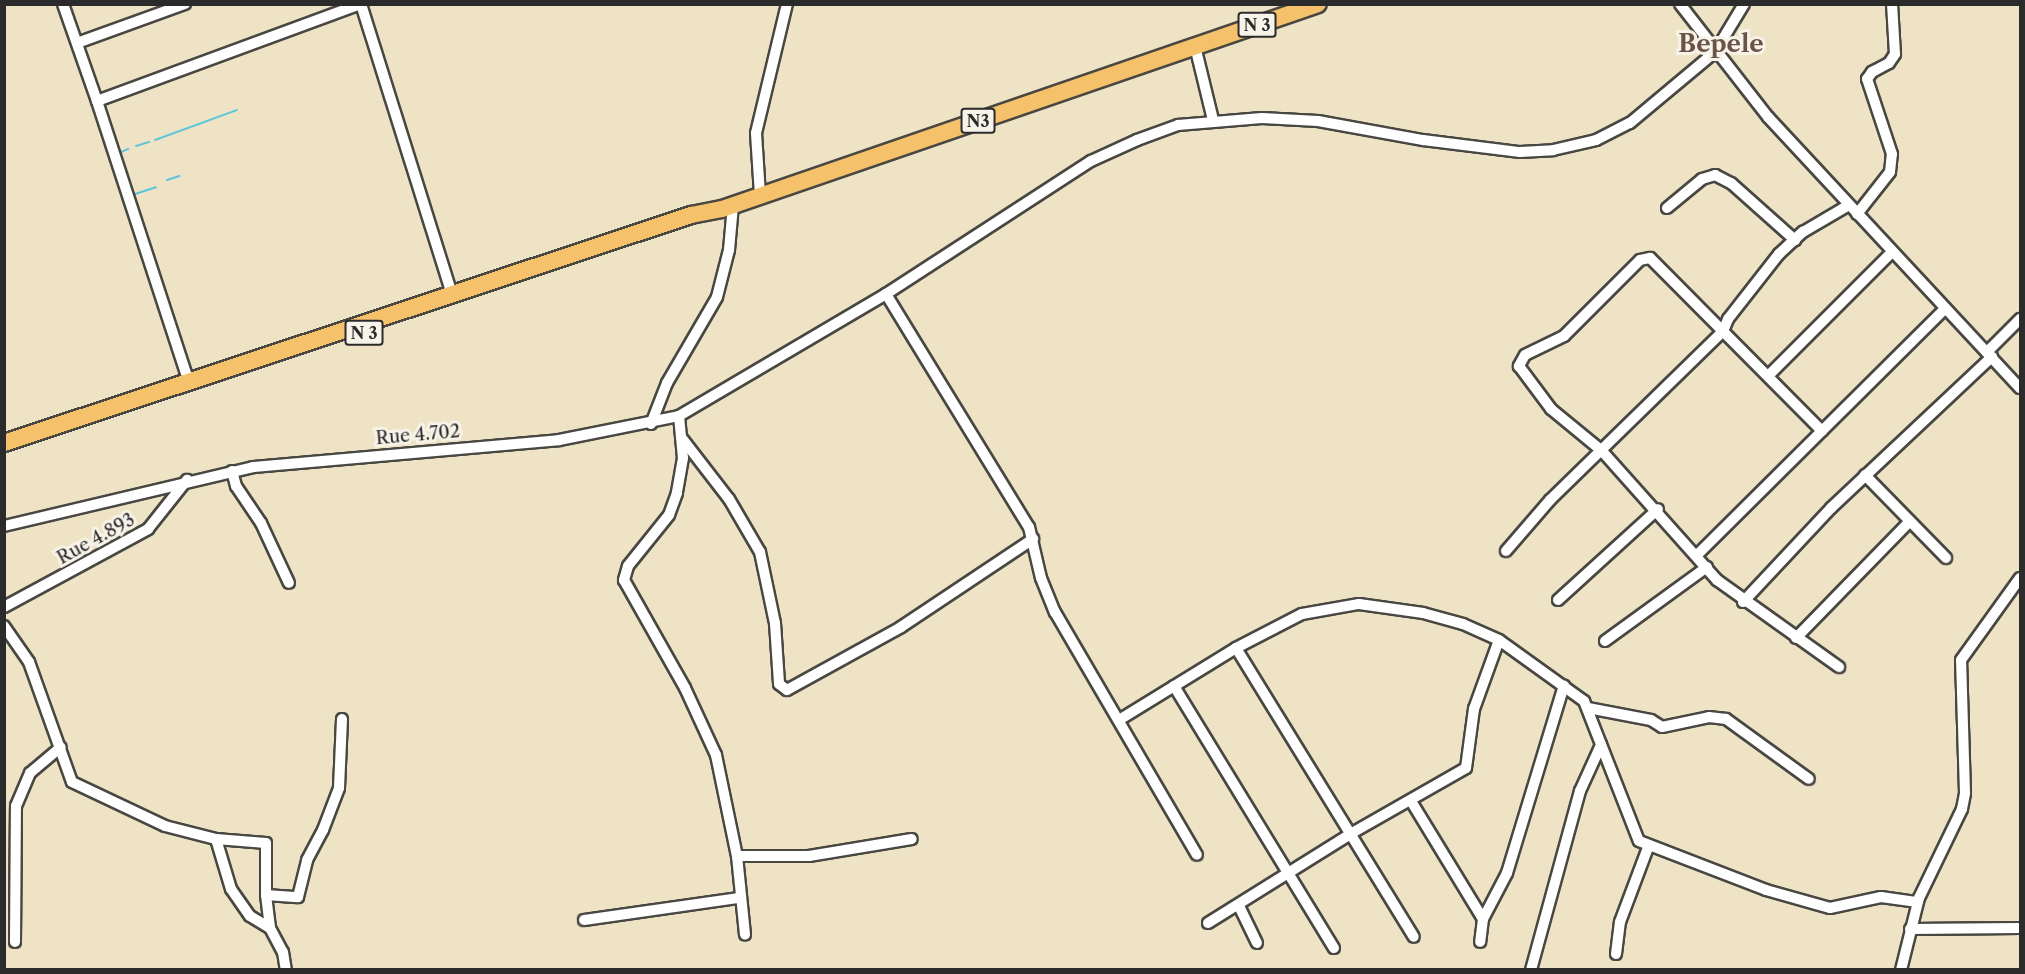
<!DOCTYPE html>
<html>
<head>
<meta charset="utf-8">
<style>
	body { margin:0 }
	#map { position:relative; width:2025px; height:974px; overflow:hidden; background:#efe3c6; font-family:"Libre Caslon Text",serif }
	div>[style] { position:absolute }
	.stream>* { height:2px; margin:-1px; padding:0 1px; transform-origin:1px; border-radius:1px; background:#5dc6d9 }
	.roads { filter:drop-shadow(2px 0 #484742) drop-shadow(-2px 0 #484742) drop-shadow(0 2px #484742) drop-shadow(0 -2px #484742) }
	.minor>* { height:10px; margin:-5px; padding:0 5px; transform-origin:5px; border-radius:5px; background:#fff }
	.trunk>* { height:16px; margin:-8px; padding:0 8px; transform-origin:8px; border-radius:8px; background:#f5c16b }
	span { translate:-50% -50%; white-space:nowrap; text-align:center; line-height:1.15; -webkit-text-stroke:6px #f7f3e8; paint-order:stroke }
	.shield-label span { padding:2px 4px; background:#f7f3e8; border:2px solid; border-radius:4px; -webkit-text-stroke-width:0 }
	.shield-label { font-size:16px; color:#2b2b2b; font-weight:700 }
	.street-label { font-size:18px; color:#2b2b2b }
	.district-label { font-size:24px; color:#6b5348; font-weight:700 }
	.frame { position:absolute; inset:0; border:6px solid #2b2b2b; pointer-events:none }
</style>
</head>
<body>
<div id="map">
	<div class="stream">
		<i style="left:155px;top:140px;width:87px;rotate:-20.1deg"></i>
		<i style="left:136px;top:146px;width:14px;rotate:-17deg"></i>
		<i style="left:121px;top:152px;width:8px;rotate:-23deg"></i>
		<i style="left:167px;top:180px;width:13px;rotate:-18deg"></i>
		<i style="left:135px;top:194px;width:22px;rotate:-18deg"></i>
	</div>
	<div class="roads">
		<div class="minor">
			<i style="left:63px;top:4px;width:103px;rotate:70.7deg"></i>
			<i style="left:97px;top:101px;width:280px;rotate:-20.2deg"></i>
			<i style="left:361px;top:4px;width:304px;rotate:72.6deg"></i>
			<i style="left:1680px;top:4px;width:143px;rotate:52.1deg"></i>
			<i style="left:1768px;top:117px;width:370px;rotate:47.1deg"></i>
			<i style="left:77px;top:43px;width:115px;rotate:-19.9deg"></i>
			<i style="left:1195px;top:46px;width:76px;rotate:76.3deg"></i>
			<i style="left:97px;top:101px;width:296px;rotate:71.9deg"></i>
			<i style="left:760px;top:195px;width:62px;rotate:-93.7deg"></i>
			<i style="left:756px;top:133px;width:133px;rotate:-76.5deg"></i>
			<i style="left:1667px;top:208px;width:45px;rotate:-39.6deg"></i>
			<i style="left:1702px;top:179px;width:14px;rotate:-17deg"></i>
			<i style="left:1715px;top:175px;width:18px;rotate:27deg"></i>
			<i style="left:1731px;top:183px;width:86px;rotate:41.7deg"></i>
			<i style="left:1857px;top:214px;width:53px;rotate:-51.8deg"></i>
			<i style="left:1890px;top:172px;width:18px;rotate:-84deg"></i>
			<i style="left:1892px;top:154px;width:79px;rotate:-108.4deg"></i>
			<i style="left:1867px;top:79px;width:9px;rotate:-54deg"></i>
			<i style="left:1872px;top:72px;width:19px;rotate:-28deg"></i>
			<i style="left:1889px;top:63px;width:11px;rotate:-56deg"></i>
			<i style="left:1895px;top:54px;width:50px;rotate:-93.4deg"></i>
			<i style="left:886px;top:294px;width:273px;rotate:58.5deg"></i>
			<i style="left:1029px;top:527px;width:52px;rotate:76.8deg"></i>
			<i style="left:1041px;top:578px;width:37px;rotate:68deg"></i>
			<i style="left:1055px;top:612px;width:281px;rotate:59.7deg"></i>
			<i style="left:1987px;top:352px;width:47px;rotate:-45deg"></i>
			<i style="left:1768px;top:376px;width:175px;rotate:-45deg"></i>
			<i style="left:679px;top:416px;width:42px;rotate:84.6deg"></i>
			<i style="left:683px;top:458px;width:36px;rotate:100deg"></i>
			<i style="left:677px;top:493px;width:23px;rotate:110deg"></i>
			<i style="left:669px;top:515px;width:65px;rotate:128.8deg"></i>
			<i style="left:628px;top:566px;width:15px;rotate:106deg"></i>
			<i style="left:624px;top:580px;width:124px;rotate:60.5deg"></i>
			<i style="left:685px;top:688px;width:74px;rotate:65.2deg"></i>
			<i style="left:716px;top:755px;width:103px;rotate:78.3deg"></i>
			<i style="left:737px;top:856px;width:79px;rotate:84.2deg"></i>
			<i style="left:651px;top:424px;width:44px;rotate:-68.7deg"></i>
			<i style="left:667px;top:383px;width:99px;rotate:-59.8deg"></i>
			<i style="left:717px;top:297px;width:49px;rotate:-75.7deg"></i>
			<i style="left:729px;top:250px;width:45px;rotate:-84.9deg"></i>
			<i style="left:1822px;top:431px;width:244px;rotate:-134.8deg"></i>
			<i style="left:1650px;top:258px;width:10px;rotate:169deg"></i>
			<i style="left:1640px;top:260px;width:107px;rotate:135deg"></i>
			<i style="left:1564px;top:336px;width:43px;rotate:154deg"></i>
			<i style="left:1525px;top:355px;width:13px;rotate:119deg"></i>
			<i style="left:1519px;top:366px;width:54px;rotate:53.3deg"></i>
			<i style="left:1551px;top:409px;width:66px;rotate:39.5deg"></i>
			<i style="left:1602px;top:451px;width:173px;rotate:48.3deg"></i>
			<i style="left:1717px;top:580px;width:150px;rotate:35.5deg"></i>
			<i style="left:681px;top:437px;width:78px;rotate:52.3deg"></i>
			<i style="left:729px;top:499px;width:61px;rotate:59.7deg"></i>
			<i style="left:760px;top:552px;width:73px;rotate:78.1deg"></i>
			<i style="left:775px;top:623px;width:61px;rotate:86.2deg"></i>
			<i style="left:779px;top:684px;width:10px;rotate:37deg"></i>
			<i style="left:787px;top:690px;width:130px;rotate:-28.9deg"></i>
			<i style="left:901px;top:627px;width:159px;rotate:-33.7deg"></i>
			<i style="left:232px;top:471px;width:16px;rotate:75deg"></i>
			<i style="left:236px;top:486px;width:45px;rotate:56deg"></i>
			<i style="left:261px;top:523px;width:66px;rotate:65deg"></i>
			<i style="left:1865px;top:475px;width:116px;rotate:45.7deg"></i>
			<i style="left:4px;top:526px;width:256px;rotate:-13.3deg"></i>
			<i style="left:253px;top:467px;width:307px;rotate:-5deg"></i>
			<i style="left:559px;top:440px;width:122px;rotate:-11.3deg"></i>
			<i style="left:679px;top:416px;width:240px;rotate:-30.5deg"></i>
			<i style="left:886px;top:294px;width:244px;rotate:-33deg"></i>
			<i style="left:1091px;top:161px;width:51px;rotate:-24.5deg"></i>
			<i style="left:1137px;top:140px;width:44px;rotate:-20.1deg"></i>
			<i style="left:1178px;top:125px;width:84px;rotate:-4.8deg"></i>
			<i style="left:1262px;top:118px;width:56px;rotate:3.1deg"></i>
			<i style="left:1318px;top:121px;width:107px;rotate:10.3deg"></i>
			<i style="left:1423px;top:140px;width:98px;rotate:7.1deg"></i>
			<i style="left:1520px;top:152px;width:33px;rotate:-3deg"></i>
			<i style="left:1553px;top:150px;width:44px;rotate:-13.1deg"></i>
			<i style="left:1596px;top:140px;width:38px;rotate:-27deg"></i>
			<i style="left:1630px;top:123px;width:111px;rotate:-39.9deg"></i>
			<i style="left:1715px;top:52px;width:56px;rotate:-58.9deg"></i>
			<i style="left:1506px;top:551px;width:67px;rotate:-49.2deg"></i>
			<i style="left:1550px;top:500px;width:242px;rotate:-44.3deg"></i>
			<i style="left:1723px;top:331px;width:13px;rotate:-67deg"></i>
			<i style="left:1728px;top:319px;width:83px;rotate:-51.9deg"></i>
			<i style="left:1779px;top:254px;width:33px;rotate:-43deg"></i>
			<i style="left:1803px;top:232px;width:53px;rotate:-30.4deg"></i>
			<i style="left:1697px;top:555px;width:348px;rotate:-44.8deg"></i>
			<i style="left:1558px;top:600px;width:135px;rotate:-42.3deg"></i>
			<i style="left:1743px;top:602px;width:129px;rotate:-46.9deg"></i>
			<i style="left:1831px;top:508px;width:221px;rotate:-43.2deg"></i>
			<i style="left:4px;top:607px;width:164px;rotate:-28.4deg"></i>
			<i style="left:148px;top:529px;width:63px;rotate:-51.5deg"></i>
			<i style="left:4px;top:626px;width:44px;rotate:55.2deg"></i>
			<i style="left:29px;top:662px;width:127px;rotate:70.3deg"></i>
			<i style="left:72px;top:782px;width:103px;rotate:25.3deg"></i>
			<i style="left:165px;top:826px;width:53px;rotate:14.3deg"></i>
			<i style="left:216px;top:839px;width:50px;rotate:4.6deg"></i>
			<i style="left:266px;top:843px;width:52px;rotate:90deg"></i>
			<i style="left:266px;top:895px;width:33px;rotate:83deg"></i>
			<i style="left:270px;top:928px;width:27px;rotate:62deg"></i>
			<i style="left:283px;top:952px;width:18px;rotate:81deg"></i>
			<i style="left:1796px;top:638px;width:163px;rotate:-45.7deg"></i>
			<i style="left:1605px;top:641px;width:126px;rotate:-36deg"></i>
			<i style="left:1236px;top:648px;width:339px;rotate:58.4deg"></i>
			<i style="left:1174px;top:686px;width:307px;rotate:58.6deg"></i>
			<i style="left:1588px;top:708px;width:64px;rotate:10.8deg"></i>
			<i style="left:1651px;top:720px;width:13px;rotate:32deg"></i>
			<i style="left:1662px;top:727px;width:48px;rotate:-12deg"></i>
			<i style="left:1709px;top:717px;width:17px;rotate:7deg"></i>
			<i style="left:1726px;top:719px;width:102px;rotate:35.9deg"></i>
			<i style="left:1119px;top:720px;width:137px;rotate:-31.6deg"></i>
			<i style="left:1236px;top:648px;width:74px;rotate:-27.3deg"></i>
			<i style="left:1302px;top:614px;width:58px;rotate:-10deg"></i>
			<i style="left:1359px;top:604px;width:65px;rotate:8deg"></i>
			<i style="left:1423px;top:613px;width:41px;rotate:15.4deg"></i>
			<i style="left:1463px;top:624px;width:39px;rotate:24deg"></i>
			<i style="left:1499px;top:640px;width:105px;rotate:35.7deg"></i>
			<i style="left:1584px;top:701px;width:150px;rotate:68.6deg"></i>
			<i style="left:1639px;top:841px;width:136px;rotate:21.1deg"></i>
			<i style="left:1766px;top:890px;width:66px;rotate:15.7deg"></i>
			<i style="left:1830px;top:908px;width:52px;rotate:-12.2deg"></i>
			<i style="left:1881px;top:897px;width:37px;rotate:8deg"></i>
			<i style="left:1411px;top:801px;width:138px;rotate:58.6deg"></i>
			<i style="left:1483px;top:919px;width:23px;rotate:97deg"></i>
			<i style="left:216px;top:839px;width:52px;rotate:73.3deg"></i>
			<i style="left:231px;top:889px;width:33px;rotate:55deg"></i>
			<i style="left:250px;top:916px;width:23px;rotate:31deg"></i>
			<i style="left:737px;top:856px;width:72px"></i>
			<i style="left:809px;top:856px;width:104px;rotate:-9.4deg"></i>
			<i style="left:266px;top:895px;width:32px;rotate:4deg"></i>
			<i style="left:298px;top:897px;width:38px;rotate:-76deg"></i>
			<i style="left:307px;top:860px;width:34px;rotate:-62deg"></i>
			<i style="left:323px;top:830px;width:45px;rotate:-69.1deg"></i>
			<i style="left:339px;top:788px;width:69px;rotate:-87.5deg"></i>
			<i style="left:1239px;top:906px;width:41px;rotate:64.1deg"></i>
			<i style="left:1483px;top:919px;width:52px;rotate:-62.4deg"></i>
			<i style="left:1507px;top:873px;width:196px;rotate:-73.1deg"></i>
			<i style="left:584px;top:920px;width:157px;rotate:-8.1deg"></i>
			<i style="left:1208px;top:923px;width:170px;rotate:-32deg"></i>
			<i style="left:1352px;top:833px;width:131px;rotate:-29.7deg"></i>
			<i style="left:1466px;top:768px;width:60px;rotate:-82.3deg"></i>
			<i style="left:1474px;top:709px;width:73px;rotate:-70.1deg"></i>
			<i style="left:1910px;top:929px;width:110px;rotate:-0.5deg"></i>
			<i style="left:15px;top:942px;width:136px;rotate:-89.6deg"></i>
			<i style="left:16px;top:806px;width:36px;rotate:-67deg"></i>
			<i style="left:30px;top:773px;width:40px;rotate:-40deg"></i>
			<i style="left:1616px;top:954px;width:32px;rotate:-83deg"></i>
			<i style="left:1620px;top:922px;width:82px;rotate:-69.4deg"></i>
			<i style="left:1531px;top:970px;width:186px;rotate:-74.7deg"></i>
			<i style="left:1580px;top:791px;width:51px;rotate:-65.5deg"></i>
			<i style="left:1901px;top:970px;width:74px;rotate:-76deg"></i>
			<i style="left:1919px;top:898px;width:99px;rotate:-64.2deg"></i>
			<i style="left:1962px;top:809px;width:16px;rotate:-79deg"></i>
			<i style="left:1965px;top:793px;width:133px;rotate:-91.7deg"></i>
			<i style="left:1961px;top:660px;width:101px;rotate:-54.3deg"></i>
		</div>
		<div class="trunk">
			<i style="left:4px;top:443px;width:724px;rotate:-18.36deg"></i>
			<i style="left:691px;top:215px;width:32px;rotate:-11deg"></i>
			<i style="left:722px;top:209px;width:630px;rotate:-18.98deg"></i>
		</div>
	</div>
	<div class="shield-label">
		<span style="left:1257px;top:25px">N 3</span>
		<span style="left:978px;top:121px">N3</span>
		<span style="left:364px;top:333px">N 3</span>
	</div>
	<div class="street-label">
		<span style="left:418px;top:435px;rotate:-5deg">Rue 4.702</span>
		<span style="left:96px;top:539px;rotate:-29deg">Rue 4.893</span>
	</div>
	<div class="district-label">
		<span style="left:1721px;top:44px">Bepele</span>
	</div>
	<div class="frame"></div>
</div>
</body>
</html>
